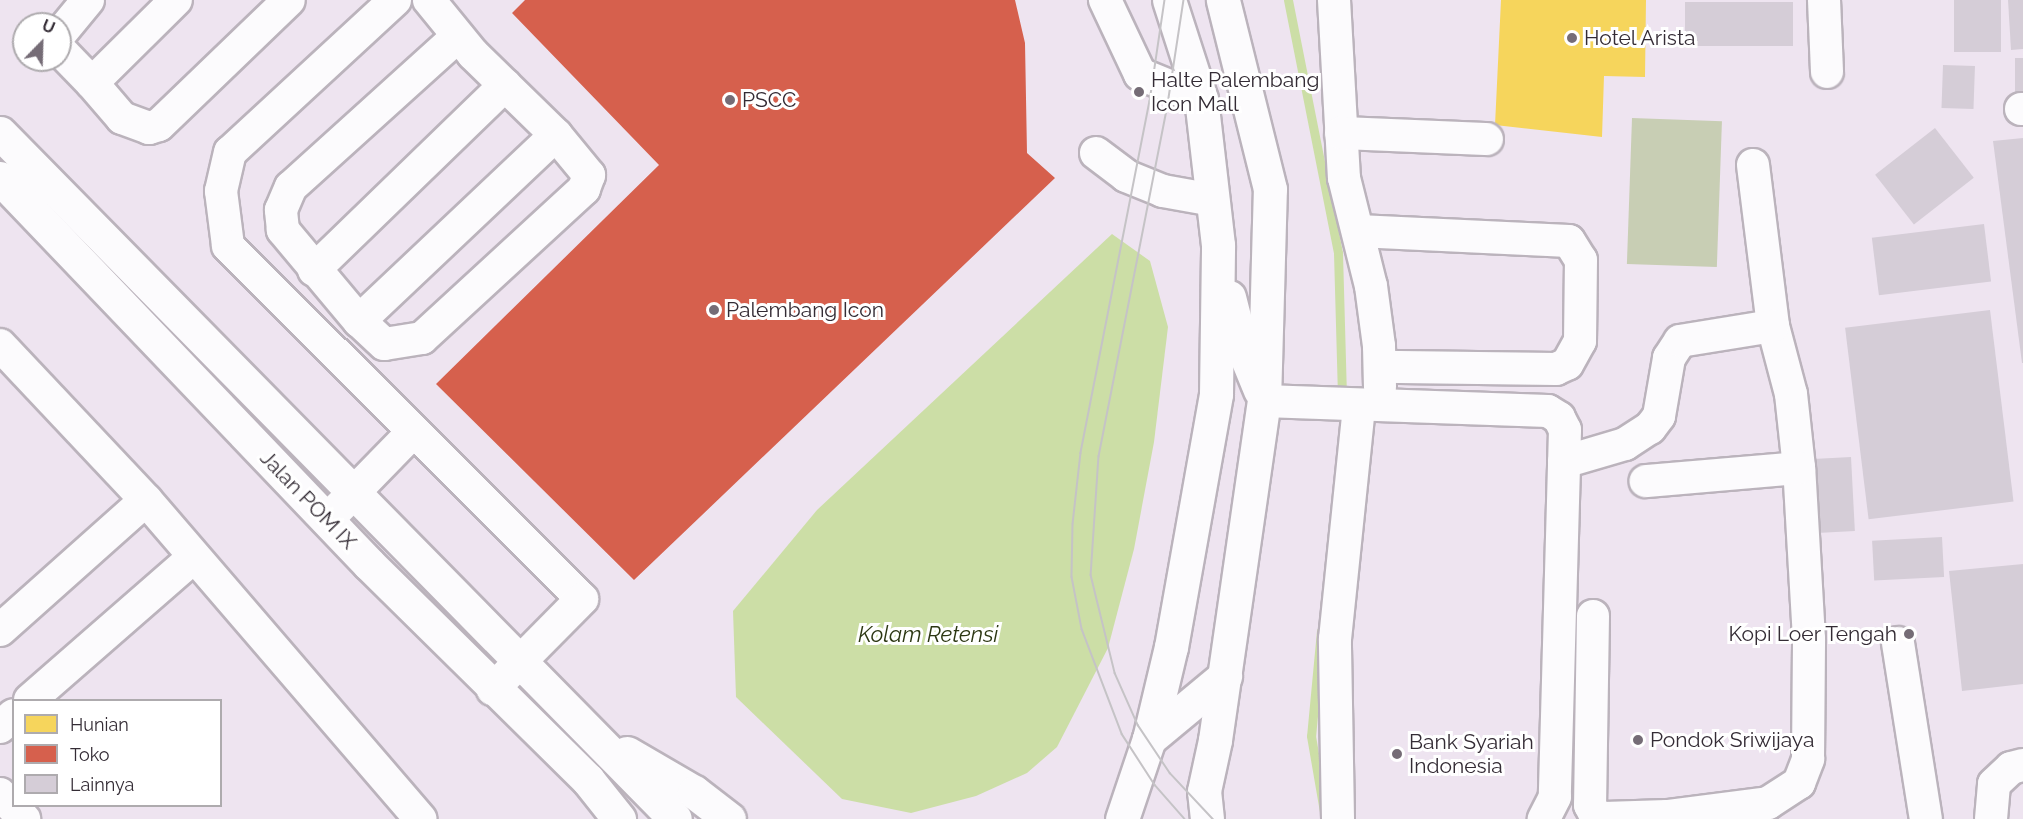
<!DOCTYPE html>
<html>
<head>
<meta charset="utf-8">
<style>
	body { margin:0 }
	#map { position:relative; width:2023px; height:819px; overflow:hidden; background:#eee4f0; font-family:Raleway,sans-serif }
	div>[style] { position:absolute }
	.green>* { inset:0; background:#c8ceb4; transform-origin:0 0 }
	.water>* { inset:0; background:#ccdea6 }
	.homes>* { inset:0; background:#f6d55c }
	.shops>* { inset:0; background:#d6604d }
	.stream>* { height:9px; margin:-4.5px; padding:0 4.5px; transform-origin:4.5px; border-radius:4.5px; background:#ccdea6 }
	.building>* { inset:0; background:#d5cdd7; transform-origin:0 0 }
	.roads { filter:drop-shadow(2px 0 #bbb3bc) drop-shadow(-2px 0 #bbb3bc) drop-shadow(0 2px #bbb3bc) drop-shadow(0 -2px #bbb3bc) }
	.minor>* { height:32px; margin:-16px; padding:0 16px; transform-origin:16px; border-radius:16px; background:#fcfbfd }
	.major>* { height:33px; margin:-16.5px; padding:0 16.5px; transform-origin:16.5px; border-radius:16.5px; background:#fcfbfd }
	.tram>* { height:1.5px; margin:-0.75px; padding:0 0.75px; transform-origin:0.75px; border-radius:0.75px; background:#c5c3c6 }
	.dots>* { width:16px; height:16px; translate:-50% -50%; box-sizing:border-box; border:3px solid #fff; border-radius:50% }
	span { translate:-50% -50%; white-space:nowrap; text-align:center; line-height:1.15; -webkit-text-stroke:6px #fff; paint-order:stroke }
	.poi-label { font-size:21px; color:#342c35 }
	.left { translate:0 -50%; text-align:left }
	.right { translate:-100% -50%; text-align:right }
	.street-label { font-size:21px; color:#342c35 }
	.water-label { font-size:22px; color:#2c3713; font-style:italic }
	.legend { position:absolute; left:12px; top:699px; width:210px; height:108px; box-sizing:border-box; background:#fff; border:2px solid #aeabae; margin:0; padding:8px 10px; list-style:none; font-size:18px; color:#342c35 }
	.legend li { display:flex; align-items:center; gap:12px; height:30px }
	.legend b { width:30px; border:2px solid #aeabae }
	.north { position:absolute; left:12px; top:12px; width:60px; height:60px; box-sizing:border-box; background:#fff; border:2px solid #aeabae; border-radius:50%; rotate:23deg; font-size:16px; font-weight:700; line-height:24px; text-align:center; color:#342c35 }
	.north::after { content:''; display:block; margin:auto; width:21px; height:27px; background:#756c76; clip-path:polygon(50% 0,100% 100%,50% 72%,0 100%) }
</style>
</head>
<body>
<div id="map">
	<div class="green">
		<i style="left:1632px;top:118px;width:90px;height:146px;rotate:2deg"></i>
	</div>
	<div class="water">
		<i style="clip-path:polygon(1112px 234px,1150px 261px,1168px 327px,1154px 442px,1134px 549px,1108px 648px,1057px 747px,1027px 773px,976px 796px,911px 813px,842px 799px,736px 697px,733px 611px,817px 510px)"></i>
	</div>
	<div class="homes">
		<i style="clip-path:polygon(1501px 0,1646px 0,1645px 77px,1604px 76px,1602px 137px,1495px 125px)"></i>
	</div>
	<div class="shops">
		<i style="clip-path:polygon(525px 0,1015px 0,1025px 43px,1027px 153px,1055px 178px,634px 580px,436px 384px,659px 165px,512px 13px)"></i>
	</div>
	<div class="stream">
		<i style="left:1288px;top:0;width:258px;rotate:78.8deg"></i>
		<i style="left:1338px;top:253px;width:147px;rotate:88.4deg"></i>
		<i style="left:1321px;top:631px;width:105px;rotate:95.4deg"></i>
		<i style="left:1311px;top:736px;width:76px;rotate:80.2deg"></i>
	</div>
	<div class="building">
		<i style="left:1954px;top:0;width:47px;height:52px"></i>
		<i style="clip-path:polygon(2008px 0,2023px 0,2023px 49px,2011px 50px)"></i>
		<i style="left:1793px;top:2px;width:44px;height:108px;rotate:90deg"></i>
		<i style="left:2015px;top:58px;width:8px;height:39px"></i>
		<i style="left:1943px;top:65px;width:32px;height:43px;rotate:2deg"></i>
		<i style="left:1935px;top:128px;width:63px;height:76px;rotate:52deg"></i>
		<i style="clip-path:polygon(2023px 138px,2023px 363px,2022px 363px,1993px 141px)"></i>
		<i style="left:1984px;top:224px;width:58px;height:113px;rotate:83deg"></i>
		<i style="left:1990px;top:310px;width:193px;height:146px;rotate:83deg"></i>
		<i style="left:1851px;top:457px;width:74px;height:38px;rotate:87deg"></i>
		<i style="left:1942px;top:537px;width:40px;height:70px;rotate:87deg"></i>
		<i style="clip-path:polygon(2023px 564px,2023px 684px,1962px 691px,1949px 571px)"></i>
	</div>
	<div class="roads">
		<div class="minor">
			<i style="left:395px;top:0;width:224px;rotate:137.3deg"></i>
			<i style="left:230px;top:152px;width:40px;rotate:103deg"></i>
			<i style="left:221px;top:191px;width:55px;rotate:82.7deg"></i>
			<i style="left:228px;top:246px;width:500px;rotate:44.9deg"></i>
			<i style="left:582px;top:599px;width:127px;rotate:134.7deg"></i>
			<i style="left:429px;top:0;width:70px;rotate:50.8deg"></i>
			<i style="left:473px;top:54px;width:116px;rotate:44.3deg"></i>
			<i style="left:556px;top:135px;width:52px;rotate:50.5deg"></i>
			<i style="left:589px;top:175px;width:15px;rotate:110deg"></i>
			<i style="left:584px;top:189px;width:220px;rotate:137.4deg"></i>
			<i style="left:422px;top:338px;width:38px;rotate:171deg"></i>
			<i style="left:384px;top:344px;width:34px;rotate:-137deg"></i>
			<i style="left:359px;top:321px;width:119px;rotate:-129.9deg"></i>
			<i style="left:283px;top:230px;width:20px;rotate:-96deg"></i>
			<i style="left:281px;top:210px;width:25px;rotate:-67deg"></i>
			<i style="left:291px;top:187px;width:225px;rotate:-42.1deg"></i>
			<i style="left:1105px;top:0;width:82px;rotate:64.7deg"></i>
			<i style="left:1140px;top:74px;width:66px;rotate:22.3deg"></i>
			<i style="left:1334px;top:0;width:178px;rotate:86.8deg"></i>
			<i style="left:1344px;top:178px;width:111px;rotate:76deg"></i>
			<i style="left:1371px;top:286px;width:61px;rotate:82.4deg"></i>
			<i style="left:1379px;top:346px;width:41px;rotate:88.6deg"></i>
			<i style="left:1824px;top:0;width:72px;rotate:87.6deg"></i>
			<i style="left:60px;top:34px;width:44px;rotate:-50.5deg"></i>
			<i style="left:60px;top:50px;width:46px;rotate:45.9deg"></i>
			<i style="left:92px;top:83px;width:118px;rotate:-44.7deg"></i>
			<i style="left:92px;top:83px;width:46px;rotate:49.4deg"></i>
			<i style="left:122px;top:118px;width:29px;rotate:20deg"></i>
			<i style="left:149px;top:128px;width:10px;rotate:-17deg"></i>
			<i style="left:159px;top:125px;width:180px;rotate:-43.9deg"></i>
			<i style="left:2021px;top:109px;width:2px"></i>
			<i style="left:1341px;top:133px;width:146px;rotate:2.4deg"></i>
			<i style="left:1096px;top:153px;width:38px;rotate:37deg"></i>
			<i style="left:1126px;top:176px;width:40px;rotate:22deg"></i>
			<i style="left:1163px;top:191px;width:51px;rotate:10.2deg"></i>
			<i style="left:1753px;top:165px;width:162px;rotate:82.9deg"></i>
			<i style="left:1773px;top:326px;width:70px;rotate:75.2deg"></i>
			<i style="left:1791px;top:394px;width:74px;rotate:83.8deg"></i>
			<i style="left:1358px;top:231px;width:211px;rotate:2.7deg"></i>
			<i style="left:1569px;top:241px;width:22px;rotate:58deg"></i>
			<i style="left:1581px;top:260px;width:81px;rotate:90.7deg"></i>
			<i style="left:1580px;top:341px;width:26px;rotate:119deg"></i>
			<i style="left:1567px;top:364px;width:12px;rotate:156deg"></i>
			<i style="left:1556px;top:369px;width:176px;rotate:-179.3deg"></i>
			<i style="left:314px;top:270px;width:266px;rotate:-44.1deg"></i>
			<i style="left:359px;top:321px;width:271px;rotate:-43.4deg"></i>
			<i style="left:0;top:345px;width:213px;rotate:46.7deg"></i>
			<i style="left:146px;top:500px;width:421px;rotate:49.3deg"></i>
			<i style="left:1264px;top:401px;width:284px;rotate:2deg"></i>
			<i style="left:1548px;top:411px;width:13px;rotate:32deg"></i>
			<i style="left:1559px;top:418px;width:13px;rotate:63deg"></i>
			<i style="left:1565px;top:430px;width:367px;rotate:91.6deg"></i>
			<i style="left:1555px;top:797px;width:25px;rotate:117deg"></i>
			<i style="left:1564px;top:462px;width:64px;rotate:-16.4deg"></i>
			<i style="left:1625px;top:444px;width:30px;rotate:-33deg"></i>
			<i style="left:1650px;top:428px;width:15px;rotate:-53deg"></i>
			<i style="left:1659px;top:416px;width:59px;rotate:-80.2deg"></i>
			<i style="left:1669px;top:358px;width:20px;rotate:-57deg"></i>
			<i style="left:1680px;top:341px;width:94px;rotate:-9.2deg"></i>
			<i style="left:327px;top:520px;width:122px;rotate:-45.7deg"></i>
			<i style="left:1593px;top:616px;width:189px;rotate:90.9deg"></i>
			<i style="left:1590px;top:805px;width:11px;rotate:63deg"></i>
			<i style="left:1595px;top:815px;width:9px;rotate:18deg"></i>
			<i style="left:1604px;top:818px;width:63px;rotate:-1.8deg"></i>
			<i style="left:1667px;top:816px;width:102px;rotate:-7.3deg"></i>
			<i style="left:1768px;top:803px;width:37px;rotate:-33deg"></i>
			<i style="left:1799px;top:783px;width:26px;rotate:-69deg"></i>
			<i style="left:1808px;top:759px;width:120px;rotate:-89.5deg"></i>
			<i style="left:1809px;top:639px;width:171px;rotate:-93.3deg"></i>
			<i style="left:1799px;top:468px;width:154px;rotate:175.1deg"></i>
			<i style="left:0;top:630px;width:195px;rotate:-41.7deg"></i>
			<i style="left:1898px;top:643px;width:178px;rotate:81deg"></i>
			<i style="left:30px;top:700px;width:216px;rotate:-41.1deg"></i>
			<i style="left:0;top:727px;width:18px;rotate:-41deg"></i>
			<i style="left:0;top:794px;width:35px;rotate:46deg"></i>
			<i style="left:1338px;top:819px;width:180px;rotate:-91deg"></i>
			<i style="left:1335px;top:639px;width:235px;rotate:-84.1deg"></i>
			<i style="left:1991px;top:819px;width:35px;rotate:-85deg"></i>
			<i style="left:1994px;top:784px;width:23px;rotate:-43deg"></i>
			<i style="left:2011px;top:768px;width:12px;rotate:-14deg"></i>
		</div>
		<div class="major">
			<i style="left:0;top:133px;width:962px;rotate:45.46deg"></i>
			<i style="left:0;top:178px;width:534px;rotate:46.29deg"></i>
			<i style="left:369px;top:564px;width:308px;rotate:44.6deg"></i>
			<i style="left:588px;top:780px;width:50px;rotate:51.5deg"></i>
			<i style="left:1229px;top:297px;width:49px;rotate:75.7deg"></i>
			<i style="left:1241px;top:344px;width:50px;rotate:67.6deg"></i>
			<i style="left:1149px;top:739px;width:99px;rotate:-39.7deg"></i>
			<i style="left:627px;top:753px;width:78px;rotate:30.2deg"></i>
			<i style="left:694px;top:792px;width:44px;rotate:37.6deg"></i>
			<i style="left:1122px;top:819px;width:84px;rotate:-71.4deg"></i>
			<i style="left:1149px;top:739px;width:95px;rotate:-76.6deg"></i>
			<i style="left:1171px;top:647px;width:257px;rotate:-79.9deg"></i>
			<i style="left:1216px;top:394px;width:149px;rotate:-89.2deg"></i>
			<i style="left:1218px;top:245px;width:147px;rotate:-96.6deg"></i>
			<i style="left:1201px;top:99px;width:104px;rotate:-107.9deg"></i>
			<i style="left:1207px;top:819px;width:28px;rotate:-96deg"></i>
			<i style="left:1204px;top:791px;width:52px;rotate:-77.8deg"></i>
			<i style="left:1215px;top:740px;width:343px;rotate:-81.8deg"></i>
			<i style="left:1264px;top:401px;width:212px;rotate:-88.4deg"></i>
			<i style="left:1270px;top:189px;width:195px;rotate:-104deg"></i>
		</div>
	</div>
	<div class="tram">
		<i style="left:1165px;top:0;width:102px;rotate:98.4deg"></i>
		<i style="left:1150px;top:101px;width:359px;rotate:101.1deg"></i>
		<i style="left:1081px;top:453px;width:71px;rotate:96.4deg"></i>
		<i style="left:1073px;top:524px;width:53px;rotate:91.1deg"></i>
		<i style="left:1072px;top:577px;width:53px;rotate:79.1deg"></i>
		<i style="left:1082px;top:629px;width:112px;rotate:69.1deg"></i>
		<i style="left:1122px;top:734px;width:61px;rotate:57.1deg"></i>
		<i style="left:1155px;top:785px;width:45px;rotate:48.6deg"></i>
		<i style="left:1184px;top:0;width:106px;rotate:98.7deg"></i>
		<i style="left:1168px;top:105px;width:358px;rotate:101.1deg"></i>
		<i style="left:1099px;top:456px;width:119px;rotate:93.8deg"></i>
		<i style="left:1091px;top:575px;width:101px;rotate:76.2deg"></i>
		<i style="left:1115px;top:673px;width:57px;rotate:66.1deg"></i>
		<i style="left:1138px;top:725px;width:58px;rotate:56.3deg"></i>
		<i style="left:1170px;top:773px;width:63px;rotate:46.9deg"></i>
	</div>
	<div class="dots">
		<i style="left:1572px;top:38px;background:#756c76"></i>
		<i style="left:1139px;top:92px;background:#756c76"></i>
		<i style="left:730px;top:100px;background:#756c76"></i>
		<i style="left:714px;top:310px;background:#756c76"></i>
		<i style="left:1909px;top:634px;background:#756c76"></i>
		<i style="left:1638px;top:740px;background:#756c76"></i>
		<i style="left:1397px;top:754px;background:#756c76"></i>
	</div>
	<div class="poi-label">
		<span class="left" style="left:1584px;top:38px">Hotel Arista</span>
		<span class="left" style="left:1151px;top:92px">Halte Palembang<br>Icon Mall</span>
		<span class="left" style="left:742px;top:100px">PSCC</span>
		<span class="left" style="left:726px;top:310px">Palembang Icon</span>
		<span class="right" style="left:1897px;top:634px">Kopi Loer Tengah</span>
		<span class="left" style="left:1650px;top:740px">Pondok Sriwijaya</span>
		<span class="left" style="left:1409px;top:754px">Bank Syariah<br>Indonesia</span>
	</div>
	<div class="street-label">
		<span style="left:308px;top:500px;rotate:46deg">Jalan POM IX</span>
	</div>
	<div class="water-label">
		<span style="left:928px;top:635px">Kolam Retensi</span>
	</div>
	<ul class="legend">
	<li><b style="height:16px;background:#f6d55c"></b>Hunian</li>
	<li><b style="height:16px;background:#d6604d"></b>Toko</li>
	<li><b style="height:16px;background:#d5cdd7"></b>Lainnya</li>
	</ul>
	<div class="north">U</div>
</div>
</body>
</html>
